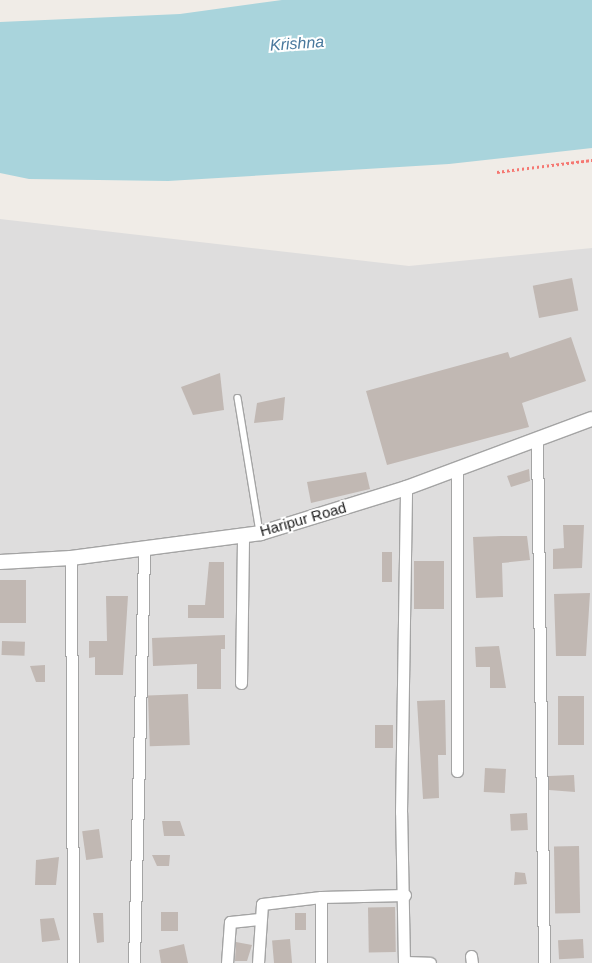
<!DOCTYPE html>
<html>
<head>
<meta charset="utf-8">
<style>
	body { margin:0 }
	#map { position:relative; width:592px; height:963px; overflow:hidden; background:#f0ece7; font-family:Arial,sans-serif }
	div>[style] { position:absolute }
	.residential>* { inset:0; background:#dedddd }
	.water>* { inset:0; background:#a9d4dc }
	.building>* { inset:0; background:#c1b8b3; transform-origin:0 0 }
	.path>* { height:2.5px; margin-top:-1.25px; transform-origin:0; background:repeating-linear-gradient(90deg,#f57872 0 2.5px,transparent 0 5px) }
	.roads { filter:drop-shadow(1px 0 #a4a4a4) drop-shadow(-1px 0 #a4a4a4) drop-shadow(0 1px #a4a4a4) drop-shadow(0 -1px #a4a4a4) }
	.service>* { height:5.5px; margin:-2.75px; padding:0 2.75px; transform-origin:2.75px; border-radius:2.75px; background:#fff }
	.minor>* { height:11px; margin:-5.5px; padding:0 5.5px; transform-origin:5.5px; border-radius:5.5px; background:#fff }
	.tertiary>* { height:14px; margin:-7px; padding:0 7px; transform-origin:7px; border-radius:7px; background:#fff }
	span { translate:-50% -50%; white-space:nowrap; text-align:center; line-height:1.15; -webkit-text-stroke:4px #fff; paint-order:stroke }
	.street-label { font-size:15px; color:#202020 }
	.water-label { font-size:16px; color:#49789d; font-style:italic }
</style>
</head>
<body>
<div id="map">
	<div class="residential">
		<i style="clip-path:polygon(0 219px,409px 266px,592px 248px,592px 963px,0 963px)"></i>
	</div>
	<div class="water">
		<i style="clip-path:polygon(282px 0,592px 0,592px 148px,449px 164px,168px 181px,29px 179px,0 173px,0 22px,180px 14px)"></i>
	</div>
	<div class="building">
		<i style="left:572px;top:278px;width:33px;height:40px;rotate:79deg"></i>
		<i style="clip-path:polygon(571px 337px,586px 381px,522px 403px,529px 427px,387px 465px,366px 391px,508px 352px,510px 358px)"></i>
		<i style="clip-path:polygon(220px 373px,224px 410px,193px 415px,181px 387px)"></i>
		<i style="clip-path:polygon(285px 397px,283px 420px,254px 423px,257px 403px)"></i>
		<i style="clip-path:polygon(529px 469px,530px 481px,511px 487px,507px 476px)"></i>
		<i style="clip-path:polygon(366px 472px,370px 489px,311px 503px,307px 482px)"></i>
		<i style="clip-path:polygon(563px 525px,584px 525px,582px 568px,553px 569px,553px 549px,564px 548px)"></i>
		<i style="clip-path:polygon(501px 536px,527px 536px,530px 560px,502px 563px,503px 597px,476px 598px,473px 537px)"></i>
		<i style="left:382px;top:552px;width:10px;height:30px"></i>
		<i style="left:414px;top:561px;width:30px;height:48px"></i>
		<i style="clip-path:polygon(209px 562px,224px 562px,224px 618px,188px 618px,188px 605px,205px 605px)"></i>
		<i style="left:0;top:580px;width:26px;height:43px"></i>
		<i style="clip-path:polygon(590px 593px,586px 656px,556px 656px,554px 594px)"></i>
		<i style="clip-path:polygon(106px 596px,128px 596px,123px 675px,95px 675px,95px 657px,89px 658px,89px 641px,107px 641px)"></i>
		<i style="clip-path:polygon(225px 635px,225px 649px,221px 649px,221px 689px,197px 689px,197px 664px,153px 666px,152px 638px)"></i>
		<i style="left:2px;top:641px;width:23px;height:14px;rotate:2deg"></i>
		<i style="clip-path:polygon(499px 646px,506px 688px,490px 688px,490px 667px,476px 667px,475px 647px)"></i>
		<i style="clip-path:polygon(45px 665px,45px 682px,36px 682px,30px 666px)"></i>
		<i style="left:188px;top:694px;width:51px;height:40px;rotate:88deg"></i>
		<i style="left:558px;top:696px;width:26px;height:49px"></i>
		<i style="clip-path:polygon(445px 700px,446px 755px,438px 755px,439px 798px,423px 799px,417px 701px)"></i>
		<i style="left:393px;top:725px;width:23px;height:18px;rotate:90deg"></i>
		<i style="left:485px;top:768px;width:21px;height:24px;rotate:3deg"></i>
		<i style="clip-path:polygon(574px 775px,575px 792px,549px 790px,549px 776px)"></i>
		<i style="left:527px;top:813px;width:17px;height:17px;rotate:87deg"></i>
		<i style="clip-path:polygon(162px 821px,180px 821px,185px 836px,164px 836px)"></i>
		<i style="left:99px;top:829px;width:29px;height:17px;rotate:82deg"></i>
		<i style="left:579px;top:846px;width:67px;height:25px;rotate:89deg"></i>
		<i style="clip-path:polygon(152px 855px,170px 855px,169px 866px,157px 866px)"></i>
		<i style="clip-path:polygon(59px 857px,56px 885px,35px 885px,36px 860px)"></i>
		<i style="clip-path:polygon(515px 872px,525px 873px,527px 884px,514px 885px)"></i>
		<i style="left:395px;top:907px;width:45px;height:27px;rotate:89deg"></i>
		<i style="left:161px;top:912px;width:17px;height:19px"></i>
		<i style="clip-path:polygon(93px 913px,103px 913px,104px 942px,97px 943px)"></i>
		<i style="left:295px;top:913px;width:11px;height:17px"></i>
		<i style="clip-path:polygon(54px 918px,60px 940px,42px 942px,40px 919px)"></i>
		<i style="left:290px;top:939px;width:24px;height:18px;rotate:85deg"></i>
		<i style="left:583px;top:939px;width:19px;height:25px;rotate:87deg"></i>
		<i style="clip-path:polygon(236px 942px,252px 945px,247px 961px,235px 961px)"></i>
		<i style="clip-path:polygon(184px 944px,188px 963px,161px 963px,159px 950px)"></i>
	</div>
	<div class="path">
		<i style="left:497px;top:172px;width:96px;rotate:-7.2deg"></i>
	</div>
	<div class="roads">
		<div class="service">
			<i style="left:238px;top:398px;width:136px;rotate:80.7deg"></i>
		</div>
		<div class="minor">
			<i style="left:537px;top:440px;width:523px;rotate:89.23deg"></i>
			<i style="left:71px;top:558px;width:405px;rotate:89.7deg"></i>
			<i style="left:241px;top:683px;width:148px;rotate:-89.2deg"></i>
			<i style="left:457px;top:771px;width:301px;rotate:-90deg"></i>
			<i style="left:471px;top:956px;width:7px;rotate:82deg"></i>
			<i style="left:404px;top:962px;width:26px;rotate:2deg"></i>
			<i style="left:134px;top:963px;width:416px;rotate:-88.6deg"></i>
			<i style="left:227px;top:963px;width:41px;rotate:-85.8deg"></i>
			<i style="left:230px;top:922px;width:29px;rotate:-6deg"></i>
			<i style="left:258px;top:963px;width:59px;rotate:-86.1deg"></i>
			<i style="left:262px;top:904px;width:59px;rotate:-6.8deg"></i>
			<i style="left:321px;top:897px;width:84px;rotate:-1.4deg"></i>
			<i style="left:321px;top:963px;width:66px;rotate:-90deg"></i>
			<i style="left:404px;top:963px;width:151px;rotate:-91.1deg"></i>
			<i style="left:401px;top:812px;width:324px;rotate:-89.1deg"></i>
		</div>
		<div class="tertiary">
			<i style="left:0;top:562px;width:71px;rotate:-3.2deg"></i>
			<i style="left:71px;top:558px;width:192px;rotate:-7.5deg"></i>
			<i style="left:261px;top:533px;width:152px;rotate:-17.2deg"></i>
			<i style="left:406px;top:488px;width:198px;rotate:-20.4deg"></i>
		</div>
	</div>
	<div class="street-label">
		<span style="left:303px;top:519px;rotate:-16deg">Haripur Road</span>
	</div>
	<div class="water-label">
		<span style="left:297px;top:44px;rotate:-4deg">Krishna</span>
	</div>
</div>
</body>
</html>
